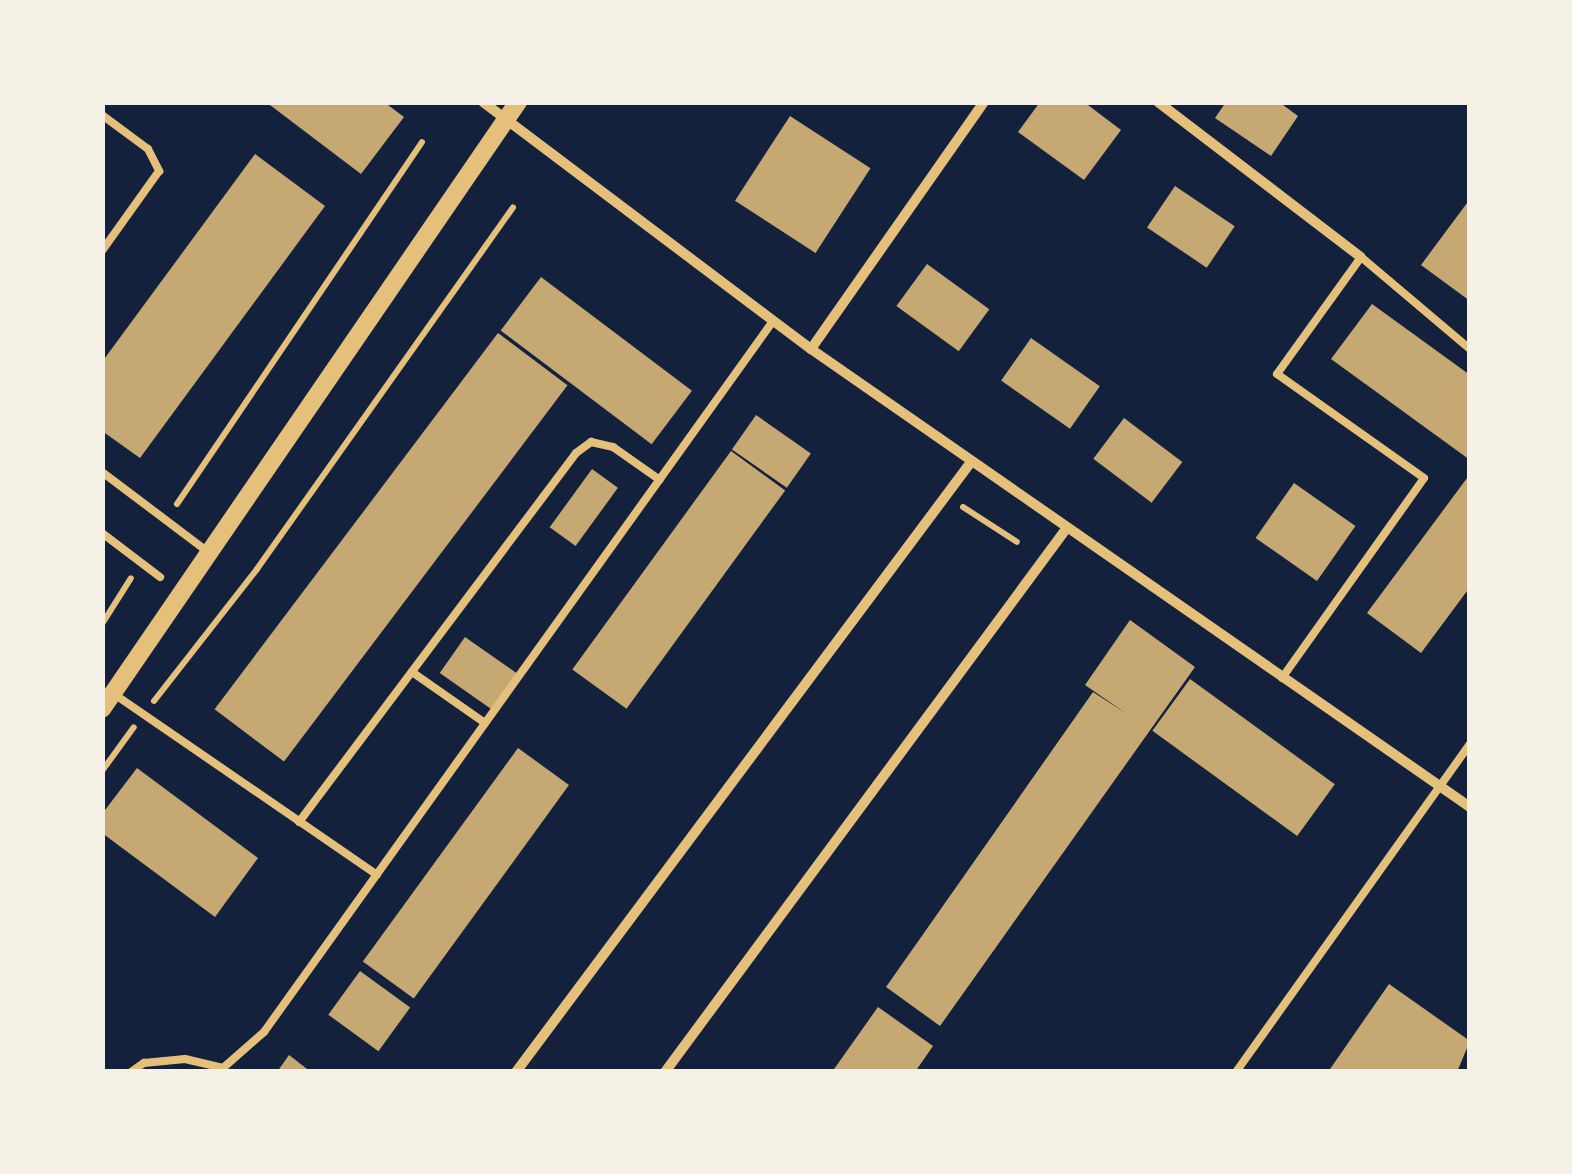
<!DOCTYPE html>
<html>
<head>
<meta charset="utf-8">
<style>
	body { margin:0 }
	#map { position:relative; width:1572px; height:1174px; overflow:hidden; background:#14213d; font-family:Inter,sans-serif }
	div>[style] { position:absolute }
	.building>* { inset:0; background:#c6a872; transform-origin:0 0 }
	.path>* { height:6px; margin:-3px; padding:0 3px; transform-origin:3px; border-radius:3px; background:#e5c07b }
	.service>* { height:8px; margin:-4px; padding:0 4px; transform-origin:4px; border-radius:4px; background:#e5c07b }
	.minor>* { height:10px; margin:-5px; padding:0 5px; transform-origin:5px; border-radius:5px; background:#e5c07b }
	.tertiary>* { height:18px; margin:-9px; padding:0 9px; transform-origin:9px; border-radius:9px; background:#e5c07b }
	span { translate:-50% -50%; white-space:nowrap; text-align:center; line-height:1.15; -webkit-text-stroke:10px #f6f1e7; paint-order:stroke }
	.frame { position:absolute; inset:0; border:105px solid #f6f1e7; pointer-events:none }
</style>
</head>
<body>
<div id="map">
	<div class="building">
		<i style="clip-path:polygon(266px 102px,384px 102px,404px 117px,361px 174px)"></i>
		<i style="clip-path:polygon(1040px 102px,1084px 102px,1121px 130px,1084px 180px,1018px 132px)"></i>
		<i style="clip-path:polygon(1226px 102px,1279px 102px,1298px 116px,1271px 156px,1215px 118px)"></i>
		<i style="left:790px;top:116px;width:96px;height:101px;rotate:33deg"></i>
		<i style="clip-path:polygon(255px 154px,325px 206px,140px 458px,102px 431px,102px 362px)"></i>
		<i style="left:1175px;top:186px;width:72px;height:50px;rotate:34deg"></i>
		<i style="clip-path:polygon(1470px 199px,1470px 301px,1421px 265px)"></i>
		<i style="left:927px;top:264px;width:77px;height:52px;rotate:36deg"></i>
		<i style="left:541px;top:277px;width:189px;height:67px;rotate:37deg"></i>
		<i style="clip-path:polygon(1372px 304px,1470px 375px,1470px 460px,1331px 359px)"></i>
		<i style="left:498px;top:333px;width:87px;height:471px;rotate:37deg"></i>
		<i style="left:1031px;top:338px;width:84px;height:52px;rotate:35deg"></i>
		<i style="left:756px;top:415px;width:67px;height:42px;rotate:35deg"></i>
		<i style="left:1124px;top:418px;width:73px;height:51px;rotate:37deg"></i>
		<i style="left:731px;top:451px;width:67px;height:270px;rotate:36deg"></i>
		<i style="left:592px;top:469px;width:32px;height:72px;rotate:36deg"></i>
		<i style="clip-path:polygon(1470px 474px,1470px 587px,1421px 653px,1367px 613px)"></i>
		<i style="left:1294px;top:483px;width:75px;height:67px;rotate:35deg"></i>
		<i style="clip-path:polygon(1130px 620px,1195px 667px,940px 1026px,886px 987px,1093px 692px,1127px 714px,1085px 685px)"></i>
		<i style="left:465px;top:637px;width:64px;height:44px;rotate:35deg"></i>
		<i style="left:1190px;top:679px;width:179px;height:64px;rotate:36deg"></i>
		<i style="left:518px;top:748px;width:63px;height:264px;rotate:36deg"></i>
		<i style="clip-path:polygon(137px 768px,258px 858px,215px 917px,102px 833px,102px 814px)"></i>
		<i style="left:360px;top:971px;width:62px;height:54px;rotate:36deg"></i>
		<i style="clip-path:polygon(1389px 984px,1470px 1041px,1457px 1072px,1328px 1072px)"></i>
		<i style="clip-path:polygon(878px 1007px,933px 1046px,915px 1072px,832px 1072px)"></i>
		<i style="clip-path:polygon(289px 1055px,311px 1072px,277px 1072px)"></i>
	</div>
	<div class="path">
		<i style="left:177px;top:504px;width:437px;rotate:-55.9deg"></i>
		<i style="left:963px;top:507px;width:64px;rotate:32.9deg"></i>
		<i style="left:102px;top:624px;width:54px;rotate:-57.8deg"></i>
		<i style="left:154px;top:701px;width:167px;rotate:-52deg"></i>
		<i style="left:257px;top:569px;width:443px;rotate:-54.7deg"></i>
		<i style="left:102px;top:771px;width:54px;rotate:-54deg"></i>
	</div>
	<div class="service">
		<i style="left:102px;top:115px;width:57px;rotate:36.5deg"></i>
		<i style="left:148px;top:149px;width:25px;rotate:63deg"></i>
		<i style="left:159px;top:171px;width:98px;rotate:125.5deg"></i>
		<i style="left:102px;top:472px;width:131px;rotate:37deg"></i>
		<i style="left:102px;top:533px;width:73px;rotate:37.2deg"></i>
		<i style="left:412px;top:672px;width:89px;rotate:34.9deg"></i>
		<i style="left:1282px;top:678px;width:245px;rotate:-54.6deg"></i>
		<i style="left:1424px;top:478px;width:180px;rotate:-144.7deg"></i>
		<i style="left:1277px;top:374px;width:144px;rotate:-54.3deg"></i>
		<i style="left:1361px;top:257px;width:143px;rotate:40.2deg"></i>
		<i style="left:114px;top:694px;width:319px;rotate:34.5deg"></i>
		<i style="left:299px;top:822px;width:461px;rotate:-53.1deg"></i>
		<i style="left:576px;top:453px;width:19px;rotate:-36deg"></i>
		<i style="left:591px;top:442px;width:23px;rotate:13deg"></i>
		<i style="left:613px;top:447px;width:57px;rotate:35.1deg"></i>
		<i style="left:131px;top:1072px;width:16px;rotate:-35deg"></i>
		<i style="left:144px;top:1063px;width:41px;rotate:-5.6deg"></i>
		<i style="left:185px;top:1059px;width:39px;rotate:13deg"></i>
		<i style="left:223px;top:1068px;width:55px;rotate:-41.3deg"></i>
		<i style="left:264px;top:1032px;width:874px;rotate:-54.4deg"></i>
		<i style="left:1236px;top:1072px;width:403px;rotate:-54.5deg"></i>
	</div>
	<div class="minor">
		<i style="left:483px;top:102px;width:411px;rotate:37deg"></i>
		<i style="left:811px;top:349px;width:803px;rotate:34.8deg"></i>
		<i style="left:1158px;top:102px;width:255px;rotate:37.4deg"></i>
		<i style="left:811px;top:349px;width:302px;rotate:-55deg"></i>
		<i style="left:516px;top:1072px;width:761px;rotate:-53.28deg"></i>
		<i style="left:665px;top:1072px;width:675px;rotate:-53.55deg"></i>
	</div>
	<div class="tertiary">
		<i style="left:102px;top:709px;width:736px;rotate:-55.58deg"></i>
	</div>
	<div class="frame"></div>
</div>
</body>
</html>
